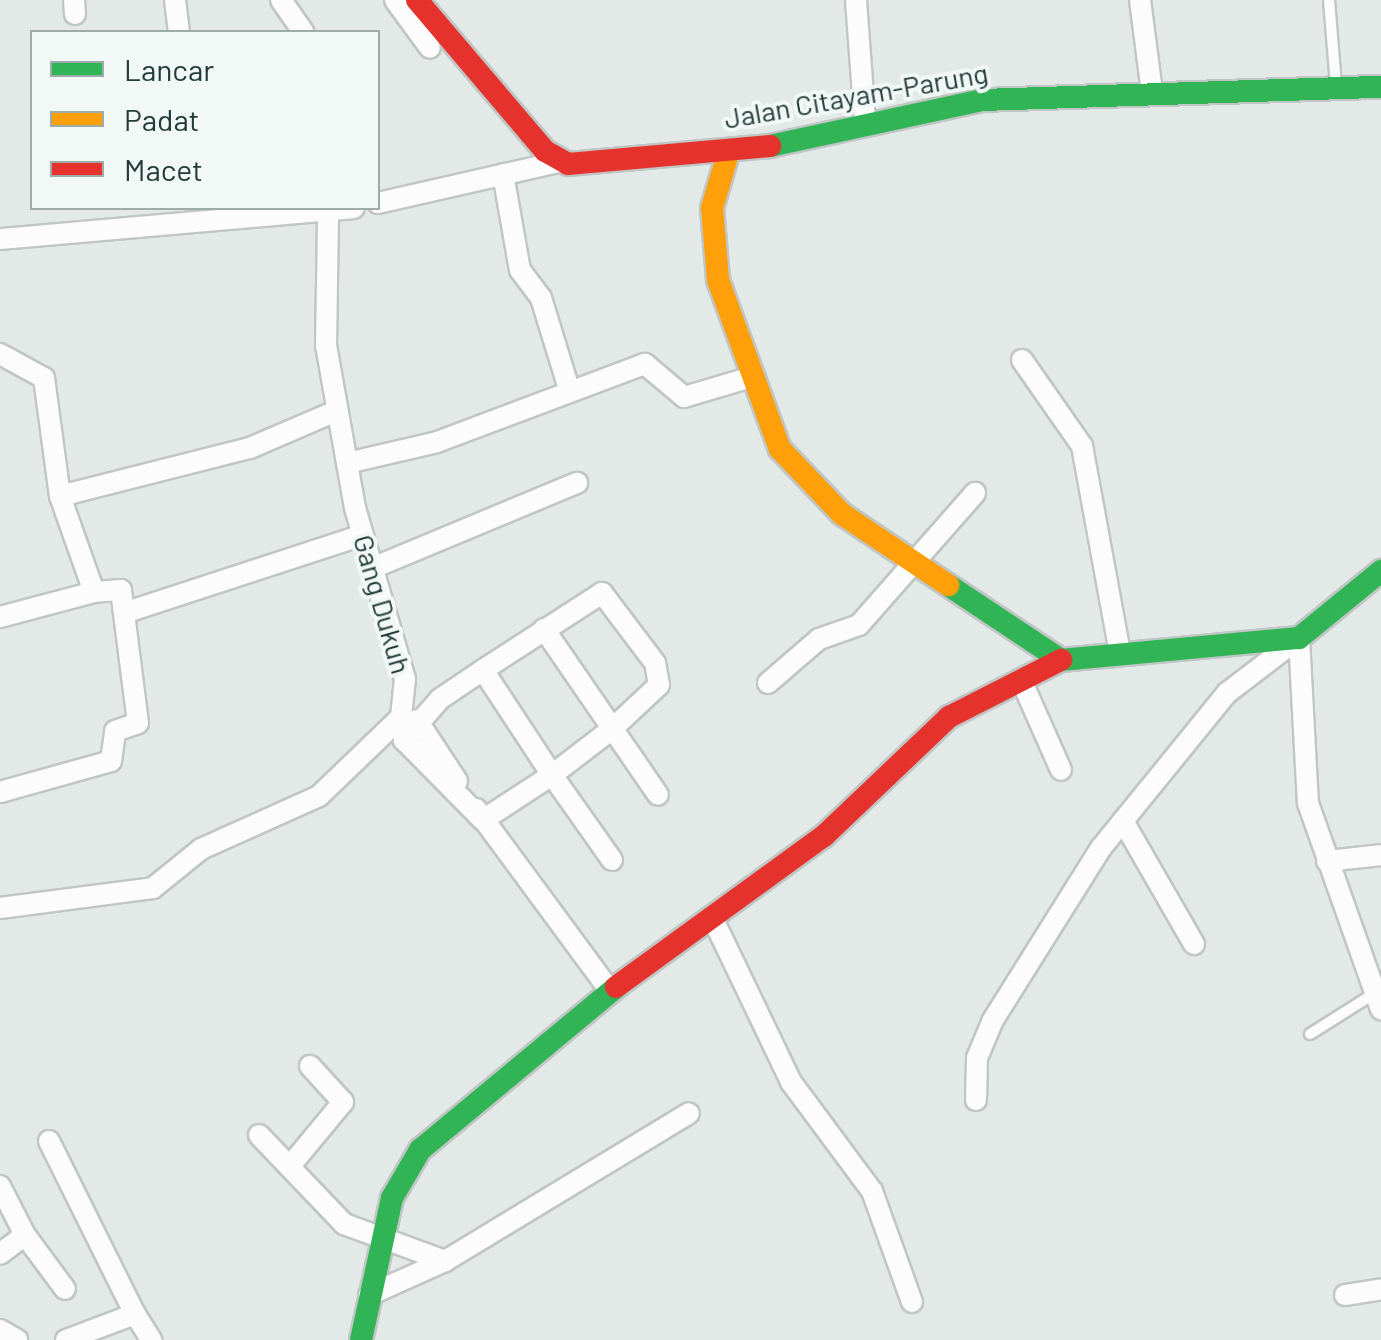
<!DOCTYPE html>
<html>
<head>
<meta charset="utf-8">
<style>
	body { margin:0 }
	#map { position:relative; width:1381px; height:1340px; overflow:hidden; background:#e3e9e7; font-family:Barlow,sans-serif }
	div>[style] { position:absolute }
	.roads { filter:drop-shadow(2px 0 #c0c6c4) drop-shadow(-2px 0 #c0c6c4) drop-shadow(0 2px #c0c6c4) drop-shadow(0 -2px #c0c6c4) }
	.lane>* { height:10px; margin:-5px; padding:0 5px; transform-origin:5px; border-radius:5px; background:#fbfcfb }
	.street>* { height:20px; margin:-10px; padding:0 10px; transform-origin:10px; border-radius:10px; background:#fbfcfb }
	.fast>* { height:22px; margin:-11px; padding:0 11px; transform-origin:11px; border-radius:11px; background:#30b455 }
	.slow>* { height:22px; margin:-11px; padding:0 11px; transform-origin:11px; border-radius:11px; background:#ff9f0a }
	.jam>* { height:22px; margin:-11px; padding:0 11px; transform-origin:11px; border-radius:11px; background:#e5322d }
	span { translate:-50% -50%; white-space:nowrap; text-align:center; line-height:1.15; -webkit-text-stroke:8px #f1f8f5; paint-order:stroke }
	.street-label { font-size:28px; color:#223b37 }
	.legend { position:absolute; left:30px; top:30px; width:350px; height:180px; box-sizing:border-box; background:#f1f8f5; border:2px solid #9eaca9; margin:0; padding:12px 18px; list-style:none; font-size:30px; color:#223b37 }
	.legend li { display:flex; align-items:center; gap:20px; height:50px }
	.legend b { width:50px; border:2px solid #9eaca9 }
</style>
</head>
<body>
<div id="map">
	<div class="roads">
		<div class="lane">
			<i style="left:1329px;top:0;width:86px;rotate:85.3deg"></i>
			<i style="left:1310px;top:1034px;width:77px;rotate:-32.2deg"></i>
		</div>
		<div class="street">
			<i style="left:74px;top:0;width:14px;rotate:86deg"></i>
			<i style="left:175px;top:0;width:31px;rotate:83deg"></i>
			<i style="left:281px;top:0;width:39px;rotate:55deg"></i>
			<i style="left:395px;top:0;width:59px;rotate:53.9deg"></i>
			<i style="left:856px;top:0;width:124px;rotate:85.8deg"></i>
			<i style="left:1140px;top:0;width:94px;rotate:82.6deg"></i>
			<i style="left:503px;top:174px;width:97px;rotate:80deg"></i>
			<i style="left:520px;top:270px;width:35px;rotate:53deg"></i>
			<i style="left:541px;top:298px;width:98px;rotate:72.9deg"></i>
			<i style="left:378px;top:203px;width:186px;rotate:-12.8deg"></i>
			<i style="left:0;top:239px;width:355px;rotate:-5deg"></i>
			<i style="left:0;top:354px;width:50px;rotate:28.6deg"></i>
			<i style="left:44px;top:378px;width:119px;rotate:82.3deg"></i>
			<i style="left:1022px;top:360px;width:105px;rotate:55.1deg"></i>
			<i style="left:1082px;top:446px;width:205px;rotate:79.6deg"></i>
			<i style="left:347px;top:463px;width:92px;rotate:-13.1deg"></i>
			<i style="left:437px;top:442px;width:222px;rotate:-20.6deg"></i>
			<i style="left:645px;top:364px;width:51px;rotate:40.2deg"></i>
			<i style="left:684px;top:397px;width:67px;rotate:-16.5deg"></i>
			<i style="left:375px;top:567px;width:219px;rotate:-22.6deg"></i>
			<i style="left:127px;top:612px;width:248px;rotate:-18.1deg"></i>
			<i style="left:0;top:617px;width:97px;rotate:-14.9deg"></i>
			<i style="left:94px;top:592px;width:102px;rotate:-109.5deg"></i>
			<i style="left:60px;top:496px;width:196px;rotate:-14.2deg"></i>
			<i style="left:250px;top:448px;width:94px;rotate:-23.3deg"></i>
			<i style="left:544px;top:629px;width:201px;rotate:55.5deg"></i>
			<i style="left:483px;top:670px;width:52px;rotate:146deg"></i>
			<i style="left:440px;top:699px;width:55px;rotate:131.3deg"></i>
			<i style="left:404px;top:740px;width:112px;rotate:45.4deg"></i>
			<i style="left:483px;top:820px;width:82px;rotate:-33.1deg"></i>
			<i style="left:552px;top:775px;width:76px;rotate:-37.5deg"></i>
			<i style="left:612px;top:729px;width:64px;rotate:-43.1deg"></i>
			<i style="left:659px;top:685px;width:22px;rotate:-100deg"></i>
			<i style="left:655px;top:663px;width:88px;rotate:-127.1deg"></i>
			<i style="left:602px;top:593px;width:142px;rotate:147.1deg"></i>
			<i style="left:483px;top:670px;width:126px;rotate:56.7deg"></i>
			<i style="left:552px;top:775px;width:104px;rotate:54.8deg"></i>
			<i style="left:1022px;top:682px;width:96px;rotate:66.1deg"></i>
			<i style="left:768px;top:683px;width:67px;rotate:-40.8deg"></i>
			<i style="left:819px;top:639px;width:42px;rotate:-19.3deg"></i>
			<i style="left:859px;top:625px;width:176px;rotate:-48.7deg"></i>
			<i style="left:417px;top:720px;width:73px;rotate:56.7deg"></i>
			<i style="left:0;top:792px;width:115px;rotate:-15.6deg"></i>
			<i style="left:111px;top:761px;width:30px;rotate:-82deg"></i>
			<i style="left:115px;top:731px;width:24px;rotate:-19deg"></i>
			<i style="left:138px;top:723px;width:134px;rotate:-97.3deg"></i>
			<i style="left:121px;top:590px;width:27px;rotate:176deg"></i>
			<i style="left:476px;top:809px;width:227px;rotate:53.6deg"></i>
			<i style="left:1123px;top:821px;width:142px;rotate:60deg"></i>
			<i style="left:1327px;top:861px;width:54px;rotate:-6.3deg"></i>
			<i style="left:0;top:908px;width:154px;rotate:-7.4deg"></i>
			<i style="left:153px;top:888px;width:62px;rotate:-39.1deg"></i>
			<i style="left:201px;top:849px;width:129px;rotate:-24.2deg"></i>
			<i style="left:319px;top:796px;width:114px;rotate:-43.9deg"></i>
			<i style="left:401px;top:717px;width:38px;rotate:-84deg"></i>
			<i style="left:405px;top:679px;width:178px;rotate:-106.3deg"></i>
			<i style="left:355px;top:508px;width:165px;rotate:-100.1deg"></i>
			<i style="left:326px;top:346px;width:134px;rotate:-89.1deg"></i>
			<i style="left:712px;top:917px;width:183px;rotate:64.4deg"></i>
			<i style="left:791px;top:1082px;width:136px;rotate:53.4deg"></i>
			<i style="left:872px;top:1191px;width:118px;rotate:70.2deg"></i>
			<i style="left:976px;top:1100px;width:42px;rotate:-88.6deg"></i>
			<i style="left:977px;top:1058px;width:41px;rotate:-67.2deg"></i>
			<i style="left:993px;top:1020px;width:203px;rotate:-57.9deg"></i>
			<i style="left:1101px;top:848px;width:200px;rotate:-50.9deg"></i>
			<i style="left:1227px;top:693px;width:91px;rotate:-37.4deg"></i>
			<i style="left:1299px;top:638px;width:165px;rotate:86.9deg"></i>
			<i style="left:1308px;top:803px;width:219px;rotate:70.5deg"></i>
			<i style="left:259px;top:1135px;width:123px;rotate:46.3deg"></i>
			<i style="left:344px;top:1224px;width:108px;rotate:20.1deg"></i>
			<i style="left:445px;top:1261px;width:285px;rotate:-31.2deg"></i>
			<i style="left:49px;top:1141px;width:193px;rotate:63.6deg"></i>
			<i style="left:290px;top:1166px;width:83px;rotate:-50.4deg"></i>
			<i style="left:343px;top:1102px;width:49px;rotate:-132.5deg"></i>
			<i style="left:0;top:1186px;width:55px;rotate:63deg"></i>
			<i style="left:25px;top:1235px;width:31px;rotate:143deg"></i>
			<i style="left:25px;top:1235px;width:67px;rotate:53.5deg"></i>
			<i style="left:369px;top:1295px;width:83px;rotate:-24.1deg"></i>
			<i style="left:1345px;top:1295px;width:36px;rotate:-9deg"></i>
			<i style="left:0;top:1330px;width:20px;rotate:30deg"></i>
			<i style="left:66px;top:1340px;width:74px;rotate:-20.6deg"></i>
			<i style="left:135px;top:1314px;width:31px;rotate:58deg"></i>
		</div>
		<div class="fast">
			<i style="left:770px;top:146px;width:217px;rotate:-12.2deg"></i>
			<i style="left:982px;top:100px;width:399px;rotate:-1.9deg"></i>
			<i style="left:948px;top:585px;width:136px;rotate:33.6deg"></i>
			<i style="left:1061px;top:660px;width:239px;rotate:-5.3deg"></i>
			<i style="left:1299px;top:638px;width:106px;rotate:-39.3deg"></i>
			<i style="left:361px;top:1340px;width:145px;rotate:-77.7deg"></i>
			<i style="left:392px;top:1198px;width:56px;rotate:-59.7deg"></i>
			<i style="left:420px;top:1150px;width:255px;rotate:-39.7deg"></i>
		</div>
		<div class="slow">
			<i style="left:729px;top:150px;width:60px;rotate:106.3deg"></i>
			<i style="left:712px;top:208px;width:72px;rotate:85.2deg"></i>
			<i style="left:718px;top:280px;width:180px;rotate:69.9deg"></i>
			<i style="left:780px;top:449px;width:90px;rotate:46.4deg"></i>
			<i style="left:842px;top:514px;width:128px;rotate:33.8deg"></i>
		</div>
		<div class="jam">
			<i style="left:417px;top:0;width:198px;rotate:49.7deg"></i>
			<i style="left:545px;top:151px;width:26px;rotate:29deg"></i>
			<i style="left:568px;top:164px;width:203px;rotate:-5.1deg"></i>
			<i style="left:616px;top:987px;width:257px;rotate:-36deg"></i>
			<i style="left:824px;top:836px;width:173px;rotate:-43.6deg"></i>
			<i style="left:949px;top:717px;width:126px;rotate:-27deg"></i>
		</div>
	</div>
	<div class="street-label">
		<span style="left:856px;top:95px;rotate:-10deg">Jalan Citayam-Parung</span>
		<span style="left:383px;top:604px;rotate:74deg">Gang Dukuh</span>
	</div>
	<ul class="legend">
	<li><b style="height:12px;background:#30b455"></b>Lancar</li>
	<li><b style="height:12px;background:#ff9f0a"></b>Padat</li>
	<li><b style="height:12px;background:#e5322d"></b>Macet</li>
	</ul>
</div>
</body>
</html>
